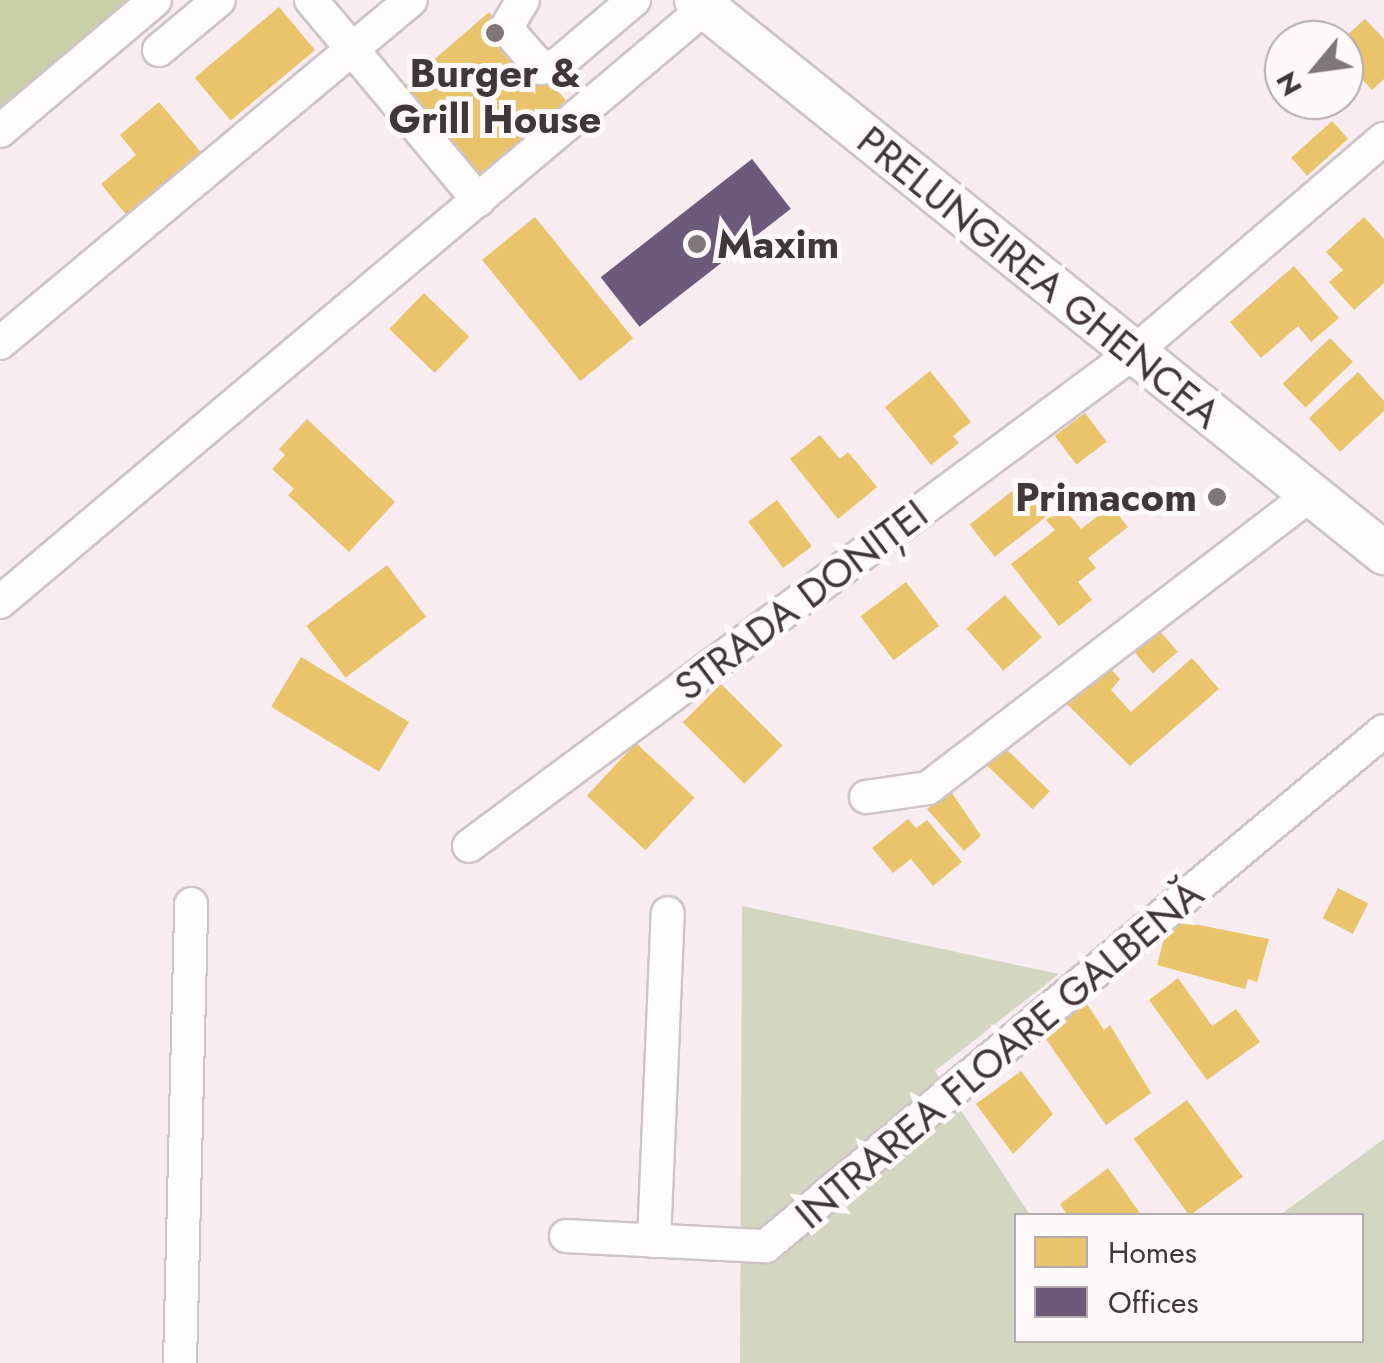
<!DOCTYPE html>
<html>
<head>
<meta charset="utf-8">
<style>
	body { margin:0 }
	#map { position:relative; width:1384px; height:1363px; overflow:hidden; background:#f8ecf0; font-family:Jost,sans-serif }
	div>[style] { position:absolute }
	.green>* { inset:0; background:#d3d6c0 }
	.forest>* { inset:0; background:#c8cfa9 }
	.homes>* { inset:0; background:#e9c46a; transform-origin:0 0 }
	.offices>* { inset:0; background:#6d597a; transform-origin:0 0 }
	.roads { filter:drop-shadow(2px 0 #cec3c7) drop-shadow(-2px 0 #cec3c7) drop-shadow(0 2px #cec3c7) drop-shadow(0 -2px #cec3c7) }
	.minor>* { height:32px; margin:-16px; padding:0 16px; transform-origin:16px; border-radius:16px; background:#fefcfd }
	.major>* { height:42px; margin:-21px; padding:0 21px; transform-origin:21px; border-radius:21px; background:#fefcfd }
	.dots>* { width:28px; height:28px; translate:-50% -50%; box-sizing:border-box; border:5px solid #fff9fb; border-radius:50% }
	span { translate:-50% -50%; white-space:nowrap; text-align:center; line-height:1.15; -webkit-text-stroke:10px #fff9fb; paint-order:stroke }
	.poi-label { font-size:40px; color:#41363a; font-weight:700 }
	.left { translate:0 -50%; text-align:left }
	.right { translate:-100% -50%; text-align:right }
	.street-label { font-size:40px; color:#41363a }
	.legend { position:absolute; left:1014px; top:1213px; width:350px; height:130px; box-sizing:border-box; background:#fff9fb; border:2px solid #b3abae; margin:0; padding:12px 18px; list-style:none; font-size:30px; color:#41363a }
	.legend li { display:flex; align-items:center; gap:20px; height:50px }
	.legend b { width:50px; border:2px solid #b3abae }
	.north { position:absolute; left:1264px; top:20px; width:100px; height:100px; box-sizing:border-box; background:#fff9fb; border:2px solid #b3abae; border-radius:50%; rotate:241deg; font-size:28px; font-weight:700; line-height:40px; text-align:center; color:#41363a }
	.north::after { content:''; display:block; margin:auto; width:35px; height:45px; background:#81767a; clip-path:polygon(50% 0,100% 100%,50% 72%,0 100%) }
</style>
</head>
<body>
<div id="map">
	<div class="green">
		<i style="clip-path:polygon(742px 906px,1059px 974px,935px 1071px,1030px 1215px,1016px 1216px,1016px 1340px,1362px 1340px,1362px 1216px,1280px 1215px,1384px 1139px,1384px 1363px,740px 1363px)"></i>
	</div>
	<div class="forest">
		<i style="clip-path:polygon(0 0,167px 0,0 141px)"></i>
	</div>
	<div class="homes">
		<i style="left:279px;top:7px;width:56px;height:110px;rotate:50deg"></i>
		<i style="left:489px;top:12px;width:118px;height:114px;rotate:49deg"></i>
		<i style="clip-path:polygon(1365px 19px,1384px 39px,1384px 79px,1372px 90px,1344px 60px,1344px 38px)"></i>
		<i style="clip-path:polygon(159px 102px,204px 156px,129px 218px,101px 184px,136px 155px,120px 135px)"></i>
		<i style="left:1332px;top:121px;width:24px;height:55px;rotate:48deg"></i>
		<i style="left:535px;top:217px;width:156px;height:68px;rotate:51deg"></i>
		<i style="clip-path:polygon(1364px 217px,1384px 239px,1384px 283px,1354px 310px,1329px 282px,1343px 270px,1326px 252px)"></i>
		<i style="clip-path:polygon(1294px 266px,1339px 318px,1311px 342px,1298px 326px,1261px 358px,1230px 322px)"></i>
		<i style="left:424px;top:293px;width:63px;height:50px;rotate:44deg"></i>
		<i style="left:1330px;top:338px;width:33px;height:66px;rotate:46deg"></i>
		<i style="clip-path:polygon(930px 371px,971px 422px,953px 436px,959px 443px,931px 465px,885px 407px)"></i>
		<i style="clip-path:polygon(1358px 372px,1384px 401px,1384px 411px,1340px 452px,1309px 418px)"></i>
		<i style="left:1085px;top:413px;width:36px;height:38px;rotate:53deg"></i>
		<i style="clip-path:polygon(307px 419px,395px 502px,349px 552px,288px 495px,294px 489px,272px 469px,285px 455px,279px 449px)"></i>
		<i style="clip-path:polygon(820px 435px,840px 459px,848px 452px,877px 487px,838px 519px,790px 459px)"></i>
		<i style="left:1020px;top:485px;width:41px;height:64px;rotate:52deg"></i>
		<i style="clip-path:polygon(1121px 498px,1130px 509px,1120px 517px,1128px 527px,1088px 558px,1096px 568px,1078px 582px,1092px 600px,1059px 626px,1011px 564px,1055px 530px,1046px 520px,1063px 507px,1081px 529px)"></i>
		<i style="left:777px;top:500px;width:58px;height:36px;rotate:53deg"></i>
		<i style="left:387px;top:565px;width:65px;height:101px;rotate:53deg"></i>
		<i style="left:906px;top:582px;width:55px;height:57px;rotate:53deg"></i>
		<i style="left:1005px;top:595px;width:56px;height:51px;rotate:49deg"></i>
		<i style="left:1158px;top:629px;width:30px;height:33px;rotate:49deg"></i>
		<i style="left:301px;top:657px;width:126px;height:58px;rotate:31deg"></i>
		<i style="clip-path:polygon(1192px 658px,1219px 689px,1130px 766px,1064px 701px,1104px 662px,1120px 679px,1111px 690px,1131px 712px)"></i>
		<i style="left:721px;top:684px;width:87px;height:54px;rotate:45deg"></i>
		<i style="left:636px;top:743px;width:80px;height:72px;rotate:43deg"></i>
		<i style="left:1003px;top:746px;width:65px;height:25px;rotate:44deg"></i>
		<i style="clip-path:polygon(950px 790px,981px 836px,964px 851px,927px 809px)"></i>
		<i style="clip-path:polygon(908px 819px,916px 828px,927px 820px,962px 862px,933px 886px,911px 859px,893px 873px,872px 848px)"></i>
		<i style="left:1338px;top:888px;width:34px;height:34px;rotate:27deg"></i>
		<i style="clip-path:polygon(1169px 919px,1269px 939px,1257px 982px,1248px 979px,1245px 989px,1157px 965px)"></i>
		<i style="clip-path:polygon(1178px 978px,1212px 1026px,1236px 1009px,1260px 1042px,1207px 1080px,1149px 1000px)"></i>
		<i style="clip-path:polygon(1087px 1004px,1104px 1030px,1110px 1025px,1151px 1093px,1106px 1125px,1043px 1035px)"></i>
		<i style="clip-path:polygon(1021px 1071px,1053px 1114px,1013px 1154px,976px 1104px)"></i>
		<i style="left:1187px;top:1100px;width:95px;height:66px;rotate:54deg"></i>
		<i style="clip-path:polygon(1108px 1168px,1142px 1216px,1068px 1216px,1060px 1204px)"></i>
	</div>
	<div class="offices">
		<i style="left:752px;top:159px;width:63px;height:192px;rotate:52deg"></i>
	</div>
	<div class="roads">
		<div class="minor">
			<i style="left:311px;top:0;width:261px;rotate:50.1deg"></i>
			<i style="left:523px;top:0;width:33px;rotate:121deg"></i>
			<i style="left:506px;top:28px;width:53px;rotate:48.8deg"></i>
			<i style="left:541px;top:68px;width:16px;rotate:-11deg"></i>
			<i style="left:557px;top:65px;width:101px;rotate:-40.2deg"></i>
			<i style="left:159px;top:50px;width:78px;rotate:-39.8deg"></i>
			<i style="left:0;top:131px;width:203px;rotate:-40.2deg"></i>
			<i style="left:0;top:343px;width:535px;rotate:-39.85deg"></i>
			<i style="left:0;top:602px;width:922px;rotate:-40.12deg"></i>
			<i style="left:866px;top:797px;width:63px;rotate:-8.3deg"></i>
			<i style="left:928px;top:788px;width:481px;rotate:-37.5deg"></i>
			<i style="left:469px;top:846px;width:827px;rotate:-36.59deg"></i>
			<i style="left:1133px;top:353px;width:330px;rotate:-40.5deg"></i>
			<i style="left:566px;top:1236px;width:200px;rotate:2.9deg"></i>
			<i style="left:766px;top:1246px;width:804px;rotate:-39.81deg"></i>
			<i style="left:654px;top:1241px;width:328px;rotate:-87.6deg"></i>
			<i style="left:180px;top:1363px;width:459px;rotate:-88.6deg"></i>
		</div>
		<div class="major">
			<i style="left:696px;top:0;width:883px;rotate:38.79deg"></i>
		</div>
	</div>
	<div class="dots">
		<i style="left:495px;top:33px;background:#81767a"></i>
		<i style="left:697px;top:244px;background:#81767a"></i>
		<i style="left:1217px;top:497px;background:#81767a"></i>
	</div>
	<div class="poi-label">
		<span style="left:495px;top:96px">Burger &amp;<br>Grill House</span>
		<span class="left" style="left:717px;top:244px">Maxim</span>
		<span class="right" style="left:1197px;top:497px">Primacom</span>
	</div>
	<div class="street-label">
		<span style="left:1039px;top:277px;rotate:39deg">PRELUNGIREA GHENCEA</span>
		<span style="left:801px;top:600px;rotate:-37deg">STRADA DONIȚEI</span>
		<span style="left:999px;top:1054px;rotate:-40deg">INTRAREA FLOARE GALBENĂ</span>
	</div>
	<ul class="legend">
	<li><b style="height:28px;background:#e9c46a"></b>Homes</li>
	<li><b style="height:28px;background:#6d597a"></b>Offices</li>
	</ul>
	<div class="north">N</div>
</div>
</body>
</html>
